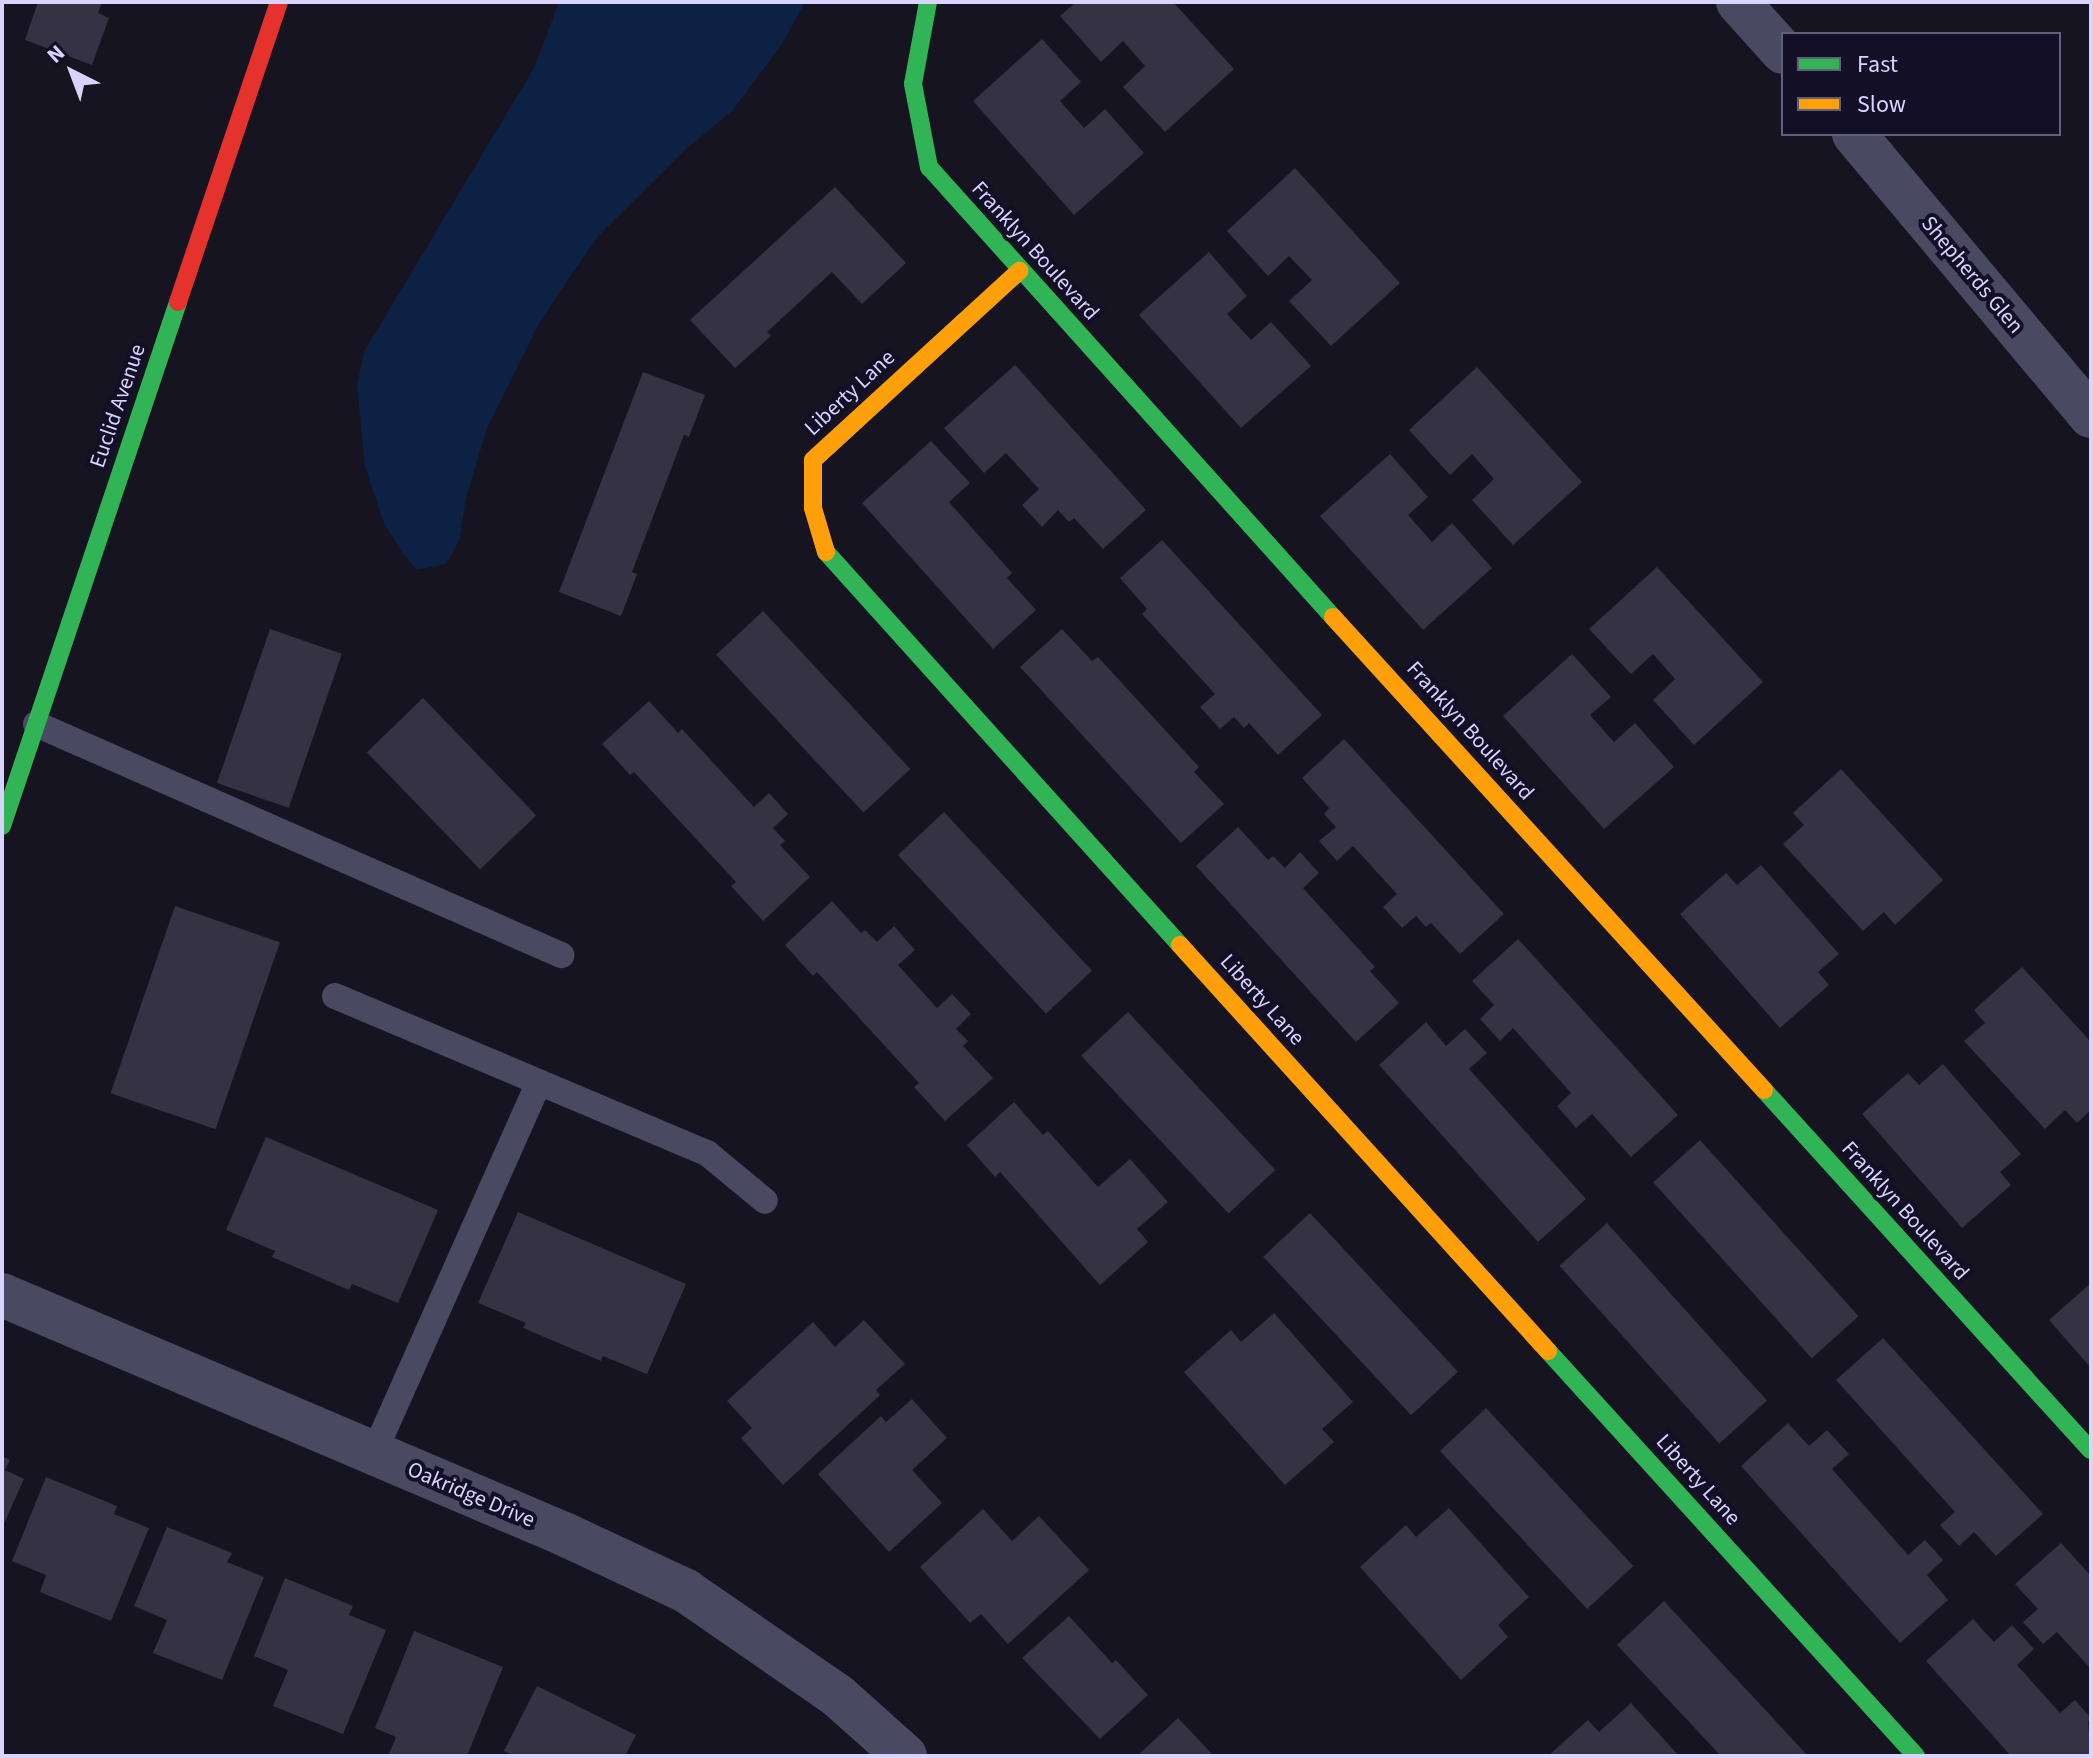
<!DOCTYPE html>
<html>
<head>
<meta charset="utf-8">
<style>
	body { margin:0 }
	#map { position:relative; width:2093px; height:1758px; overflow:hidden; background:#161421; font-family:"Source Sans 3",sans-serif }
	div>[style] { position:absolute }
	.water>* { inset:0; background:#0d2144 }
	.building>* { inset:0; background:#343243; transform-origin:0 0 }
	.lane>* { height:26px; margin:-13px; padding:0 13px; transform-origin:13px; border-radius:13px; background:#4a4962 }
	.street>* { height:44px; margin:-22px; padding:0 22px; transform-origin:22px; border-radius:22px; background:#4a4962 }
	.fast>* { height:18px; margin:-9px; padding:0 9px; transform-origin:9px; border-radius:9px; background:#30b455 }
	.slow>* { height:18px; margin:-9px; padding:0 9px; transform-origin:9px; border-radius:9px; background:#ff9f0a }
	.jam>* { height:18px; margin:-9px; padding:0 9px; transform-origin:9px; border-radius:9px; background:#e5322d }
	span { translate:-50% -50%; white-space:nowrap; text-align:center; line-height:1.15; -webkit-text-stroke:8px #130f26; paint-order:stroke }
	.street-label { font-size:22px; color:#d9d4ff }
	.frame { position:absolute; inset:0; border:4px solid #d9d4ff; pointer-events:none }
	.legend { position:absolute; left:1781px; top:32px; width:280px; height:104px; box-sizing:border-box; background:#130f26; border:2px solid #625e7d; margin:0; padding:10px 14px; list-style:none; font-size:24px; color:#d9d4ff }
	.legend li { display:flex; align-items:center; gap:16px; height:40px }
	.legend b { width:40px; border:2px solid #625e7d }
	.north { position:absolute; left:32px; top:32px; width:80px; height:80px; -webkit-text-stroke:6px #130f26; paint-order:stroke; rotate:318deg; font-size:22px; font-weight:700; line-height:32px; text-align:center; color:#d9d4ff }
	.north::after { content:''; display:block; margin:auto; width:28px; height:36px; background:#d9d4ff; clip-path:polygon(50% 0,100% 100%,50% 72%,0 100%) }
</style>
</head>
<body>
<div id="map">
	<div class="water">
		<i style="clip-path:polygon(559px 2px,805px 2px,782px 44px,733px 110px,685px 150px,600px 234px,566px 282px,536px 329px,487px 428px,466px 498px,459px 541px,446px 564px,417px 570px,403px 554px,384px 523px,365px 466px,357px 385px,364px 352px,534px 68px)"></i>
	</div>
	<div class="building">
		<i style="clip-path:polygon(38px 2px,102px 2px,98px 13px,109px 18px,92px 65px,25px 40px)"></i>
		<i style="clip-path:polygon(1076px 2px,1173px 2px,1234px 69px,1165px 132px,1123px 87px,1145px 66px,1123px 41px,1101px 62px,1060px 16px)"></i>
		<i style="clip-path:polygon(1042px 39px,1081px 82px,1060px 101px,1084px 128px,1105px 109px,1144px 153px,1074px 215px,973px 101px)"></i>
		<i style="clip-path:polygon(1295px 168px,1400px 283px,1331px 346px,1289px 301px,1312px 280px,1289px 256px,1268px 276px,1227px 231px)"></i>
		<i style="clip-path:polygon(835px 187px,906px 263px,862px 304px,832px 272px,767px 332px,771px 336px,735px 368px,690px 320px)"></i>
		<i style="clip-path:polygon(1209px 252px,1247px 296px,1227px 314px,1251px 340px,1271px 322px,1311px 366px,1241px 428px,1139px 315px)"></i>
		<i style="clip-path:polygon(1015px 365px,1146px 510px,1103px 549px,1074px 518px,1069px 522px,1058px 510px,1042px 527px,1022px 505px,1039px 489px,1006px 453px,984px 473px,944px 428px)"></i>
		<i style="clip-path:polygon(1477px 367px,1582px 482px,1513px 545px,1472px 500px,1494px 479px,1472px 454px,1450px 475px,1409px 430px)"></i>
		<i style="clip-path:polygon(643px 372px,705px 395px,689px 437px,684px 435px,632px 572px,637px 574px,621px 616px,559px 592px)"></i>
		<i style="clip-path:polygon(931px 441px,970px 483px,949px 502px,1012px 573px,1007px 578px,1036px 610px,993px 649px,862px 503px)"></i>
		<i style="clip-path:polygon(1390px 454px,1428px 497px,1408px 515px,1432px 542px,1452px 523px,1492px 568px,1423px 630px,1320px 516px)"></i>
		<i style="clip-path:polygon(1162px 540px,1322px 715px,1278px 755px,1249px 723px,1244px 728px,1234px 717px,1220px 729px,1200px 707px,1215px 694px,1142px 614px,1147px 609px,1120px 578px)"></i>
		<i style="clip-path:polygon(1657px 567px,1763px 682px,1694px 745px,1653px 700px,1675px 679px,1653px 654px,1631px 674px,1589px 629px)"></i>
		<i style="left:763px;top:611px;width:216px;height:64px;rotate:47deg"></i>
		<i style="left:270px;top:629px;width:76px;height:163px;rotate:19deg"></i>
		<i style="clip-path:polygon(1062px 629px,1092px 661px,1098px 657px,1199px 767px,1194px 772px,1224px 804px,1181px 843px,1020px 667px)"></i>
		<i style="clip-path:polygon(1572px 654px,1611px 697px,1590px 715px,1614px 742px,1635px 723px,1674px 767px,1604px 829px,1503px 716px)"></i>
		<i style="left:423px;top:698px;width:163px;height:78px;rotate:46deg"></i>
		<i style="clip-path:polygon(649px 701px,678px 733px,682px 729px,754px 807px,769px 793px,788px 814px,773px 828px,785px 841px,780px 845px,810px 877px,763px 921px,731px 886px,736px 882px,634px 772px,630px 775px,602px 744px)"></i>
		<i style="clip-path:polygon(1344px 739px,1504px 914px,1460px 954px,1431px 923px,1426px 927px,1416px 916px,1402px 928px,1383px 907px,1397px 894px,1353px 846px,1337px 861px,1319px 841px,1336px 827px,1324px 814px,1329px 808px,1302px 778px)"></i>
		<i style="clip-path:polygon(1841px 769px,1943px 880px,1895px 925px,1884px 912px,1863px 931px,1783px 844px,1804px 825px,1793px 813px)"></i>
		<i style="left:944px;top:812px;width:217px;height:63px;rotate:47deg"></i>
		<i style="clip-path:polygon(1238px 827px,1268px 860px,1273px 856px,1285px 868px,1300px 852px,1319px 873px,1303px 888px,1375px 967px,1370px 971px,1399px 1003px,1356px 1042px,1196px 866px)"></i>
		<i style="clip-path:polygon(1761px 865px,1839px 954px,1818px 972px,1829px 985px,1780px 1028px,1680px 914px,1726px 873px,1737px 885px)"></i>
		<i style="clip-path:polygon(832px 901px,861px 933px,865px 930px,877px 942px,894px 926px,915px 950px,898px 965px,937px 1008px,952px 994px,971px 1014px,956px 1029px,968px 1041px,963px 1046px,993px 1078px,945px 1121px,914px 1087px,919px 1083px,817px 972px,813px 976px,785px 945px)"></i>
		<i style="left:175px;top:906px;width:111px;height:198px;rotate:19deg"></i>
		<i style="clip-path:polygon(1518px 939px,1678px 1115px,1631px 1157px,1592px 1114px,1576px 1128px,1557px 1106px,1571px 1093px,1513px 1028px,1500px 1041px,1480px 1019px,1494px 1005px,1472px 981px)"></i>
		<i style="clip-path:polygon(2022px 967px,2091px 1042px,2091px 1110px,2077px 1123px,2065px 1110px,2045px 1129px,1964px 1041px,1985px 1023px,1974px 1010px)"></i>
		<i style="left:1128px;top:1012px;width:216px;height:64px;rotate:47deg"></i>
		<i style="clip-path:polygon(1426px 1022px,1446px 1046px,1465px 1029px,1487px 1053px,1469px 1069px,1586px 1199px,1538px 1242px,1379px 1065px)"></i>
		<i style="clip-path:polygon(1943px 1064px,2021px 1154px,2000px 1172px,2011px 1185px,1962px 1228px,1862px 1114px,1908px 1073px,1919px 1085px)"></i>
		<i style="clip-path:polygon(1014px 1102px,1043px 1135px,1048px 1131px,1098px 1187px,1130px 1159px,1168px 1202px,1137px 1229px,1148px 1242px,1100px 1285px,1000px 1172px,995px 1177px,967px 1145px)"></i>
		<i style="clip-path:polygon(266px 1137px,438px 1210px,398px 1303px,352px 1284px,349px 1290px,272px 1257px,275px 1251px,226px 1230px)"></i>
		<i style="left:1700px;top:1140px;width:237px;height:63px;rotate:48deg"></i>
		<i style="clip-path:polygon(518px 1212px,686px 1284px,647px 1374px,603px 1356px,601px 1361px,523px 1328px,526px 1323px,478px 1303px)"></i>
		<i style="left:1310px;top:1213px;width:217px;height:64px;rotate:47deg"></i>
		<i style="left:1607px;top:1223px;width:239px;height:64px;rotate:48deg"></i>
		<i style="clip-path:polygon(2091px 1283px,2091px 1368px,2049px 1320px)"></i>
		<i style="clip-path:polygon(1274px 1313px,1353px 1402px,1322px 1429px,1334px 1442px,1285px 1485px,1184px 1372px,1231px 1330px,1241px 1342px)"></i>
		<i style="clip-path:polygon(864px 1320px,905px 1364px,876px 1390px,880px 1395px,783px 1485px,741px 1438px,752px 1428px,727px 1401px,813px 1322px,835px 1347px)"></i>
		<i style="clip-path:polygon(1883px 1338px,2043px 1514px,1996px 1556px,1974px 1532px,1959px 1546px,1940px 1525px,1955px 1512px,1836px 1380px)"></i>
		<i style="clip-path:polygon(912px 1399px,947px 1438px,912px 1470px,942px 1503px,889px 1552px,818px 1474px,881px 1416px,886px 1422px)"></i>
		<i style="left:1486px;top:1408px;width:216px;height:63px;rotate:47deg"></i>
		<i style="clip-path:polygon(1788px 1423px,1809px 1446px,1827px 1430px,1849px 1454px,1832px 1469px,1908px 1555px,1925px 1540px,1943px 1560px,1927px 1575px,1948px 1600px,1900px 1643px,1741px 1466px)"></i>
		<i style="clip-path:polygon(2px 1456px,10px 1460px,5px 1470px,24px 1479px,2px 1528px)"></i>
		<i style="clip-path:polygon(46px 1477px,117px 1506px,114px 1514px,149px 1528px,111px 1621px,40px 1592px,46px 1575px,12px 1561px)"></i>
		<i style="clip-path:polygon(1449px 1508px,1529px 1597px,1498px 1625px,1508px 1637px,1461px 1680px,1360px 1567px,1406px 1525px,1416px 1537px)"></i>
		<i style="clip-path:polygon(983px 1509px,1012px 1541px,1039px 1516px,1089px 1570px,1008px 1644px,981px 1614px,970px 1623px,920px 1567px)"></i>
		<i style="clip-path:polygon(167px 1527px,232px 1553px,227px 1562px,264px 1577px,222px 1680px,153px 1653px,167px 1620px,134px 1606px)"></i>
		<i style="clip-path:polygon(2061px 1543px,2091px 1576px,2091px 1669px,2057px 1632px,2043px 1644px,2023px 1622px,2038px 1609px,2015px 1584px)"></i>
		<i style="clip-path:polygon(285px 1578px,353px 1606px,349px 1615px,386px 1630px,343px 1734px,273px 1706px,288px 1670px,254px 1656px)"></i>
		<i style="clip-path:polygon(1664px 1601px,1808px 1756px,1721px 1756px,1617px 1645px)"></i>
		<i style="clip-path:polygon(1069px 1616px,1112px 1663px,1116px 1660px,1148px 1695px,1100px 1739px,1022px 1658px)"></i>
		<i style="clip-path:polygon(1973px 1619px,1994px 1642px,2012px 1625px,2034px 1649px,2017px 1665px,2060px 1713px,2075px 1700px,2091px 1718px,2088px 1722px,2091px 1756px,2011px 1756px,1926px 1661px)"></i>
		<i style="clip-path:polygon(414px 1631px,503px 1667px,467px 1756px,388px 1756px,396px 1737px,375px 1728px)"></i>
		<i style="clip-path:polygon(537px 1686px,636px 1735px,625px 1756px,514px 1756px,504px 1751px)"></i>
		<i style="clip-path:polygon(1631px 1703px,1679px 1756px,1548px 1756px,1588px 1720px,1599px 1732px)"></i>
		<i style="clip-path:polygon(1178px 1718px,1214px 1756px,1137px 1756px)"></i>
	</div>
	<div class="lane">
		<i style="left:36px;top:724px;width:574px;rotate:23.75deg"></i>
		<i style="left:335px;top:996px;width:404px;rotate:22.9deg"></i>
		<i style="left:707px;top:1153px;width:75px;rotate:39.6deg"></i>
		<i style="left:373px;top:1455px;width:408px;rotate:-66deg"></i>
	</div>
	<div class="street">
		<i style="left:1738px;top:2px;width:67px;rotate:48deg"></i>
		<i style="left:1854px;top:134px;width:368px;rotate:50deg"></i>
		<i style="left:2px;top:1295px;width:611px;rotate:23.04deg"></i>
		<i style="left:564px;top:1534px;width:135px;rotate:25deg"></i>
		<i style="left:686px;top:1591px;width:185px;rotate:34.6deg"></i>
		<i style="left:838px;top:1696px;width:90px;rotate:41.8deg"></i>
	</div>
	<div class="fast">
		<i style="left:928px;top:2px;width:83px;rotate:100.4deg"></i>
		<i style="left:913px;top:84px;width:85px;rotate:79.1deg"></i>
		<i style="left:929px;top:167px;width:605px;rotate:48.08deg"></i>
		<i style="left:826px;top:552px;width:529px;rotate:47.99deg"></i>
		<i style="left:2px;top:826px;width:553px;rotate:-71.43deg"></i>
		<i style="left:1764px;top:1090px;width:486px;rotate:47.8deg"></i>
		<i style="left:1548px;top:1351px;width:547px;rotate:47.74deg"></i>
	</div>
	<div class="slow">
		<i style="left:826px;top:552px;width:46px;rotate:-106.5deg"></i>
		<i style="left:813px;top:508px;width:48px;rotate:-90deg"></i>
		<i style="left:813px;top:460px;width:280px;rotate:-42.5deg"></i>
		<i style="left:1333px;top:617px;width:640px;rotate:47.66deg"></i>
		<i style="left:1180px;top:945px;width:548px;rotate:47.81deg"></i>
	</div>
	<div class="jam">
		<i style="left:178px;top:302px;width:317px;rotate:-71.4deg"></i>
	</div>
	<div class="street-label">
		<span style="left:1035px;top:251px;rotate:48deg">Franklyn Boulevard</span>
		<span style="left:1972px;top:275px;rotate:50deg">Shepherds Glen</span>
		<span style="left:850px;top:393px;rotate:-43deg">Liberty Lane</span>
		<span style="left:118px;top:406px;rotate:-71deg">Euclid Avenue</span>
		<span style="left:1470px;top:731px;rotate:48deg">Franklyn Boulevard</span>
		<span style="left:1262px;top:1000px;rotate:48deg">Liberty Lane</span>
		<span style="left:1905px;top:1211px;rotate:48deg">Franklyn Boulevard</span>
		<span style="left:1698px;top:1480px;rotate:48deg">Liberty Lane</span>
		<span style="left:471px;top:1495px;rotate:23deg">Oakridge Drive</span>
	</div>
	<div class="frame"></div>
	<ul class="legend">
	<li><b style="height:10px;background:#30b455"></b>Fast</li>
	<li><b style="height:10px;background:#ff9f0a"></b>Slow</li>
	</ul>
	<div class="north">N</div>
</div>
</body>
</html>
